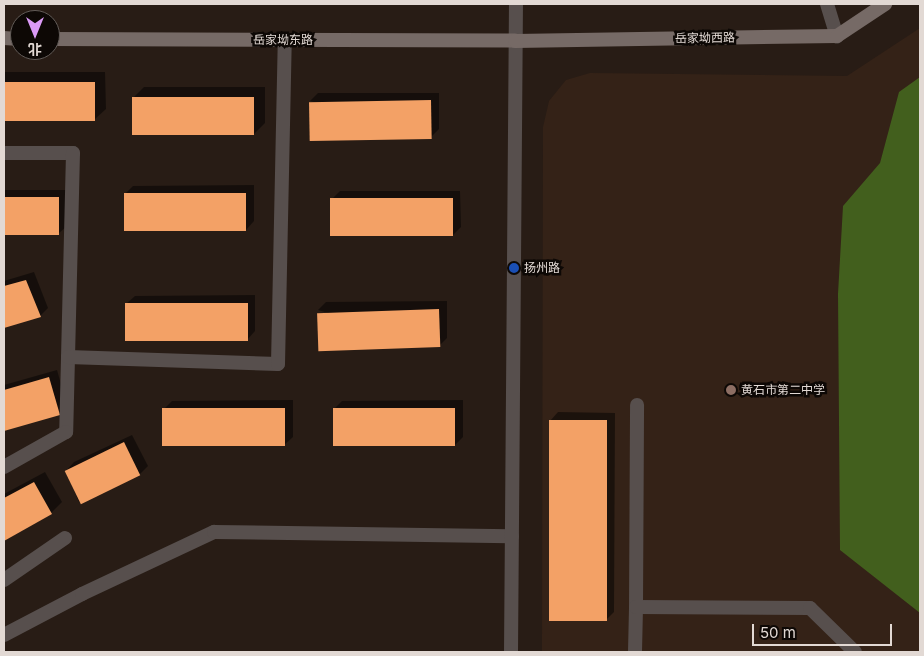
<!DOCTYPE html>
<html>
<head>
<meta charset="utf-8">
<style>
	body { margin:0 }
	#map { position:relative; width:924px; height:656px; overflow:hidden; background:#281c15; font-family:Inter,"Noto Sans SC",sans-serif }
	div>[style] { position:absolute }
	.built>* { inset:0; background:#342217 }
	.forest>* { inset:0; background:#425f1d }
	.shadow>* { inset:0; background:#0007 }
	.building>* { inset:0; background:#f3a166; transform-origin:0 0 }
	.minor>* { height:14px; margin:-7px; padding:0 7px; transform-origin:7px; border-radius:7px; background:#574f4d }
	.tertiary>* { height:14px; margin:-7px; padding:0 7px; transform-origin:7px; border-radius:7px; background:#574f4d }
	.secondary>* { height:14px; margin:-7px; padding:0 7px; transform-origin:7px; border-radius:7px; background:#766a66 }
	.dots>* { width:14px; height:14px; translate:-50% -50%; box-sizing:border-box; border:2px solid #0d0805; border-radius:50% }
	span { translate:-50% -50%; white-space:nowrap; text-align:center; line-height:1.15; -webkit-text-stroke:5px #0d0805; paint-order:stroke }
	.street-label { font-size:12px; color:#e2d9d4 }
	.poi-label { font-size:12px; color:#e2d9d4 }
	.left { translate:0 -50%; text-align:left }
	.frame { position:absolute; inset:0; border:5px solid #e2d9d4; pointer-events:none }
	.north { position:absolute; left:10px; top:10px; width:50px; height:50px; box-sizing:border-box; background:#0d0805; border:1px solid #625c58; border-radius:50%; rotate:180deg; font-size:14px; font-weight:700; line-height:20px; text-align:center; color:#e2d9d4 }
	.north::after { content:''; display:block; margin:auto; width:18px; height:22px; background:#db9af6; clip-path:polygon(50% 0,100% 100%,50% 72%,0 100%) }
	.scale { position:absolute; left:752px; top:624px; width:140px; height:22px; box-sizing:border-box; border:2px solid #e2d9d4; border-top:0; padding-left:6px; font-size:15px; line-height:18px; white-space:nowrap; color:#e2d9d4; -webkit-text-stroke:4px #0d0805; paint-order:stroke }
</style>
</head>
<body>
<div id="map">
	<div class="built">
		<i style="clip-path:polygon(920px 28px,920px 652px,542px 652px,543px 127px,549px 101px,566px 80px,590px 73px,847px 76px)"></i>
	</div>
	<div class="forest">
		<i style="clip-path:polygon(920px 77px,920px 613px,840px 550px,838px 294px,843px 206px,880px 163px,899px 92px)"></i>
	</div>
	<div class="shadow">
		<i style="clip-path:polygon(4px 72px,105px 72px,106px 109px,95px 119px,4px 120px)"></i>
		<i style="clip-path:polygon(144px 87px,265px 87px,265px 123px,254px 134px,133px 98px)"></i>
		<i style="clip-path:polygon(318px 93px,439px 93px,439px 129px,431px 137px,310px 101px)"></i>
		<i style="clip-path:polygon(254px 185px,254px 221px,246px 230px,125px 194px,133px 186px)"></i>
		<i style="clip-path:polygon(4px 190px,66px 190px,67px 226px,58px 234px,4px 234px)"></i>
		<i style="clip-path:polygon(340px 191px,460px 191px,461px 227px,453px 235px,332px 199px)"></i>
		<i style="clip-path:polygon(34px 272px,48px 308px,40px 316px,4px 327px,4px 281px)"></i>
		<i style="clip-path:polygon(255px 295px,255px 331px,247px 340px,126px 304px,135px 296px)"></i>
		<i style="clip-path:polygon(447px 301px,447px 338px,439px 346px,318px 310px,326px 302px)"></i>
		<i style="clip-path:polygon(57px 370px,67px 405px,59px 414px,4px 430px,4px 385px)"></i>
		<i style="clip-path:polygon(293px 400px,293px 437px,284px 445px,164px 409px,172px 401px)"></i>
		<i style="clip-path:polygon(463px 400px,463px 437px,455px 445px,334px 409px,342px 401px)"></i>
		<i style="clip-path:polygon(558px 412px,615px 413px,614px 612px,606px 620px,550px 421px)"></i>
		<i style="clip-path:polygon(132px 435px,148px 466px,140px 474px,79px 502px,66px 471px,74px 462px)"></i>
		<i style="clip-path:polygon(45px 472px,62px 502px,51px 513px,4px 539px,4px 494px)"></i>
	</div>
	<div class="building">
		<i style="left:4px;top:82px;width:91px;height:39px"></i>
		<i style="left:254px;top:97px;width:38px;height:122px;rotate:90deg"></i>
		<i style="left:431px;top:100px;width:39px;height:122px;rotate:89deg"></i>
		<i style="left:124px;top:193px;width:122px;height:38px"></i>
		<i style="left:59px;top:197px;width:38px;height:55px;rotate:90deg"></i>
		<i style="left:453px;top:198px;width:38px;height:123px;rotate:90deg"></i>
		<i style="clip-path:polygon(26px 280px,41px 317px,4px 328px,4px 286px)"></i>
		<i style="left:125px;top:303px;width:123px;height:38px"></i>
		<i style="left:439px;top:309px;width:38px;height:122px;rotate:88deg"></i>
		<i style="clip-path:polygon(49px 377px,60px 415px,4px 431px,4px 390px)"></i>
		<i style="left:285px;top:408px;width:38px;height:123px;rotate:90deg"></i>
		<i style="left:455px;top:408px;width:38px;height:122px;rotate:90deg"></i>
		<i style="left:549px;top:420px;width:58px;height:201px"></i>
		<i style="left:124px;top:442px;width:37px;height:66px;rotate:64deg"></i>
		<i style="clip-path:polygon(34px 482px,52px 514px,4px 541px,4px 498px)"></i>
	</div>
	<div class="minor">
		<i style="left:827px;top:4px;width:34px;rotate:73deg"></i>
		<i style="left:4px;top:153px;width:69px"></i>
		<i style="left:73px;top:153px;width:279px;rotate:91.4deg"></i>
		<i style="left:66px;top:432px;width:71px;rotate:150.6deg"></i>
		<i style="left:68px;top:357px;width:210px;rotate:1.9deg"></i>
		<i style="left:278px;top:364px;width:324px;rotate:-88.8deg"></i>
		<i style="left:4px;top:580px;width:74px;rotate:-34.5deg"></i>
		<i style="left:636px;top:607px;width:202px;rotate:-89.7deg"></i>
		<i style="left:4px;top:635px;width:88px;rotate:-27.7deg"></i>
		<i style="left:82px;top:594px;width:146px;rotate:-25.2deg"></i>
		<i style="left:214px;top:532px;width:298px;rotate:0.8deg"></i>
		<i style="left:635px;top:652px;width:45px;rotate:-88.7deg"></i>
		<i style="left:636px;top:607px;width:174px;rotate:0.3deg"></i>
		<i style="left:810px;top:608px;width:63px;rotate:44.4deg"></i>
	</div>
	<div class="tertiary">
		<i style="left:511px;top:652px;width:648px;rotate:-89.56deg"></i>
	</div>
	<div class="secondary">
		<i style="left:4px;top:38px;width:16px;rotate:4deg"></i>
		<i style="left:50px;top:39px;width:465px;rotate:0.2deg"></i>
		<i style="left:515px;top:41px;width:322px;rotate:-0.9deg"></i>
		<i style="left:837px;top:36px;width:58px;rotate:-33.7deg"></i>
	</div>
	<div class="dots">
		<i style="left:514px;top:268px;background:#1a4fb4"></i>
		<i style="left:731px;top:390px;background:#8d6e63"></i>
	</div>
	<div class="street-label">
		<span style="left:705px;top:38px;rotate:-1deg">岳家坳西路</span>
		<span style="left:283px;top:40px">岳家坳东路</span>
	</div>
	<div class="poi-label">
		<span class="left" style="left:524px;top:268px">扬州路</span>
		<span class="left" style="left:741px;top:390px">黄石市第二中学</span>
	</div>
	<div class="frame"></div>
	<div class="north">北</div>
	<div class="scale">50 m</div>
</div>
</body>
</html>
